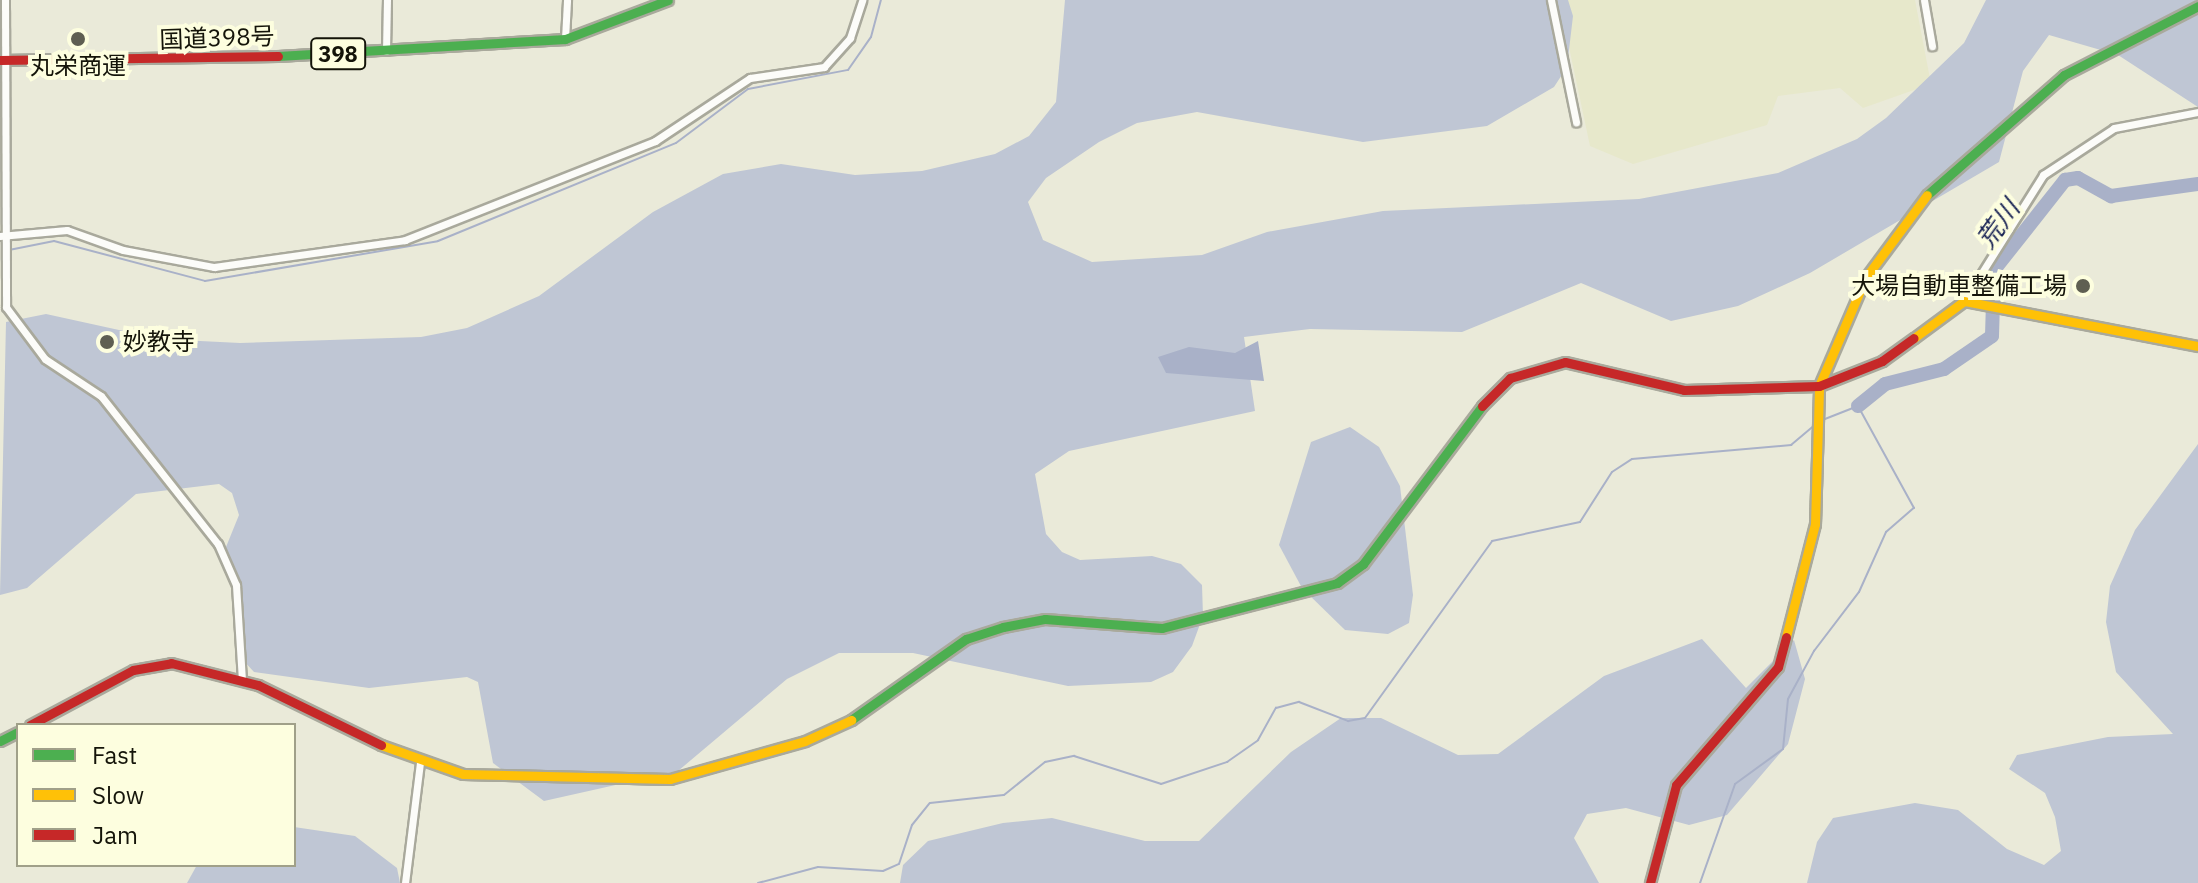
<!DOCTYPE html>
<html>
<head>
<meta charset="utf-8">
<style>
	body { margin:0 }
	#map { position:relative; width:2198px; height:883px; overflow:hidden; background:#eaead9; font-family:"IBM Plex Sans","Noto Sans JP",sans-serif }
	div>[style] { position:absolute }
	.built>* { inset:0; background:#e7e8cb }
	.forest>* { inset:0; background:#bfc6d4 }
	.water>* { inset:0; background:#a9b1c8 }
	.stream>* { height:2px; margin:-1px; padding:0 1px; transform-origin:1px; border-radius:1px; background:#a9b1c8 }
	.river>* { height:14px; margin:-7px; padding:0 7px; transform-origin:7px; border-radius:7px; background:#a9b1c8 }
	.roads { filter:drop-shadow(2px 0 #a9a99c) drop-shadow(-2px 0 #a9a99c) drop-shadow(0 2px #a9a99c) drop-shadow(0 -2px #a9a99c) }
	.street>* { height:7px; margin:-3.5px; padding:0 3.5px; transform-origin:3.5px; border-radius:3.5px; background:#fcfcf9 }
	.fast>* { height:9px; margin:-4.5px; padding:0 4.5px; transform-origin:4.5px; border-radius:4.5px; background:#4caf50 }
	.slow>* { height:9px; margin:-4.5px; padding:0 4.5px; transform-origin:4.5px; border-radius:4.5px; background:#ffc107 }
	.jam>* { height:9px; margin:-4.5px; padding:0 4.5px; transform-origin:4.5px; border-radius:4.5px; background:#c62828 }
	.dots>* { width:22px; height:22px; translate:-50% -50%; box-sizing:border-box; border:4px solid #fdfedf; border-radius:50% }
	span { translate:-50% -50%; white-space:nowrap; text-align:center; line-height:1.15; -webkit-text-stroke:8px #fdfedf; paint-order:stroke }
	.shield-label span { padding:2px 6px; background:#fdfedf; border:2px solid; border-radius:6px; -webkit-text-stroke-width:0 }
	.shield-label { font-size:22px; color:#141409; font-weight:700 }
	.street-label { font-size:24px; color:#141409 }
	.poi-label { font-size:24px; color:#141409 }
	.right { translate:-100% -50%; text-align:right }
	.left { translate:0 -50%; text-align:left }
	.water-label { font-size:26px; color:#1b2556; font-style:italic }
	.legend { position:absolute; left:16px; top:723px; width:280px; height:144px; box-sizing:border-box; background:#fdfedf; border:2px solid #a0a089; margin:0; padding:10px 14px; list-style:none; font-size:24px; color:#141409 }
	.legend li { display:flex; align-items:center; gap:16px; height:40px }
	.legend b { width:40px; border:2px solid #a0a089 }
</style>
</head>
<body>
<div id="map">
	<div class="built">
		<i style="clip-path:polygon(1559px 0,1915px 0,1931px 84px,1863px 108px,1840px 88px,1778px 96px,1767px 125px,1633px 164px,1590px 146px)"></i>
	</div>
	<div class="forest">
		<i style="clip-path:polygon(1065px 0,1568px 0,1573px 16px,1567px 67px,1554px 87px,1487px 126px,1363px 142px,1197px 112px,1137px 123px,1099px 142px,1046px 178px,1028px 202px,1043px 240px,1092px 262px,1202px 255px,1267px 232px,1383px 211px,1639px 199px,1778px 173px,1857px 139px,1886px 118px,1964px 43px,1986px 0,2198px 0,2198px 107px,2118px 55px,2049px 35px,2023px 71px,1999px 162px,1810px 273px,1738px 306px,1671px 321px,1581px 283px,1462px 332px,1310px 329px,1244px 337px,1255px 411px,1069px 451px,1035px 474px,1046px 534px,1062px 552px,1080px 560px,1152px 556px,1181px 564px,1202px 585px,1203px 616px,1192px 646px,1173px 672px,1151px 682px,1068px 686px,913px 653px,839px 653px,787px 679px,678px 771px,544px 801px,493px 763px,478px 682px,467px 677px,369px 688px,254px 672px,242px 659px,244px 610px,226px 547px,239px 515px,232px 493px,219px 484px,136px 494px,27px 588px,0 595px,6px 322px,46px 314px,160px 339px,240px 343px,421px 337px,467px 328px,539px 296px,653px 212px,723px 174px,781px 164px,855px 175px,922px 171px,995px 154px,1029px 136px,1056px 102px)"></i>
		<i style="clip-path:polygon(1350px 427px,1379px 447px,1400px 486px,1413px 595px,1409px 623px,1388px 634px,1345px 630px,1302px 588px,1279px 545px,1311px 442px)"></i>
		<i style="clip-path:polygon(2198px 444px,2198px 883px,1807px 883px,1817px 842px,1833px 818px,1915px 803px,1958px 810px,2007px 849px,2044px 865px,2061px 851px,2055px 817px,2045px 793px,2009px 769px,2017px 755px,2108px 737px,2173px 734px,2116px 672px,2106px 622px,2110px 586px,2135px 530px)"></i>
		<i style="clip-path:polygon(1702px 639px,1746px 688px,1794px 640px,1805px 679px,1788px 744px,1727px 815px,1689px 825px,1626px 808px,1587px 814px,1574px 838px,1599px 883px,900px 883px,903px 865px,928px 841px,1003px 823px,1052px 818px,1145px 841px,1199px 841px,1291px 752px,1341px 718px,1381px 718px,1458px 755px,1498px 754px,1604px 676px)"></i>
		<i style="clip-path:polygon(294px 827px,355px 836px,397px 868px,400px 883px,187px 883px,197px 865px,294px 865px)"></i>
	</div>
	<div class="water">
		<i style="clip-path:polygon(1258px 341px,1264px 381px,1166px 373px,1158px 357px,1189px 347px,1235px 353px)"></i>
	</div>
	<div class="stream">
		<i style="left:9px;top:250px;width:46px;rotate:-11.3deg"></i>
		<i style="left:54px;top:241px;width:156px;rotate:14.8deg"></i>
		<i style="left:205px;top:281px;width:236px;rotate:-9.7deg"></i>
		<i style="left:438px;top:241px;width:257px;rotate:-22.4deg"></i>
		<i style="left:676px;top:143px;width:90px;rotate:-36.9deg"></i>
		<i style="left:748px;top:89px;width:102px;rotate:-10.8deg"></i>
		<i style="left:848px;top:70px;width:40px;rotate:-55.1deg"></i>
		<i style="left:871px;top:37px;width:38px;rotate:-75deg"></i>
		<i style="left:758px;top:883px;width:62px;rotate:-14.9deg"></i>
		<i style="left:818px;top:867px;width:65px;rotate:3.5deg"></i>
		<i style="left:883px;top:871px;width:17px;rotate:-24deg"></i>
		<i style="left:899px;top:864px;width:41px;rotate:-71.6deg"></i>
		<i style="left:912px;top:825px;width:28px;rotate:-51deg"></i>
		<i style="left:930px;top:803px;width:74px;rotate:-6.2deg"></i>
		<i style="left:1004px;top:795px;width:53px;rotate:-38.8deg"></i>
		<i style="left:1045px;top:762px;width:30px;rotate:-12deg"></i>
		<i style="left:1074px;top:756px;width:91px;rotate:17.8deg"></i>
		<i style="left:1161px;top:784px;width:70px;rotate:-18.4deg"></i>
		<i style="left:1227px;top:762px;width:38px;rotate:-35deg"></i>
		<i style="left:1258px;top:740px;width:37px;rotate:-61deg"></i>
		<i style="left:1276px;top:708px;width:24px;rotate:-15deg"></i>
		<i style="left:1299px;top:702px;width:53px;rotate:21.2deg"></i>
		<i style="left:1348px;top:721px;width:17px;rotate:-10deg"></i>
		<i style="left:1365px;top:718px;width:218px;rotate:-54.3deg"></i>
		<i style="left:1492px;top:541px;width:90px;rotate:-12.2deg"></i>
		<i style="left:1580px;top:522px;width:59px;rotate:-57.4deg"></i>
		<i style="left:1612px;top:472px;width:24px;rotate:-33deg"></i>
		<i style="left:1632px;top:459px;width:160px;rotate:-5deg"></i>
		<i style="left:1791px;top:445px;width:31px;rotate:-40deg"></i>
		<i style="left:1700px;top:883px;width:105px;rotate:-70.5deg"></i>
		<i style="left:1735px;top:784px;width:59px;rotate:-36.1deg"></i>
		<i style="left:1783px;top:749px;width:50px;rotate:-84.3deg"></i>
		<i style="left:1788px;top:699px;width:55px;rotate:-61.6deg"></i>
		<i style="left:1814px;top:651px;width:74px;rotate:-52.7deg"></i>
		<i style="left:1859px;top:592px;width:66px;rotate:-65.8deg"></i>
		<i style="left:1886px;top:532px;width:37px;rotate:-41deg"></i>
		<i style="left:1914px;top:508px;width:116px;rotate:-118.8deg"></i>
		<i style="left:1858px;top:406px;width:41px;rotate:158.5deg"></i>
	</div>
	<div class="river">
		<i style="left:1858px;top:406px;width:35px;rotate:-39deg"></i>
		<i style="left:1885px;top:384px;width:61px;rotate:-14.3deg"></i>
		<i style="left:1944px;top:369px;width:58px;rotate:-34.5deg"></i>
		<i style="left:1992px;top:336px;width:66px;rotate:-88.3deg"></i>
		<i style="left:1994px;top:270px;width:115px;rotate:-51.7deg"></i>
		<i style="left:2065px;top:180px;width:13px;rotate:-9deg"></i>
		<i style="left:2078px;top:178px;width:38px;rotate:29deg"></i>
		<i style="left:2111px;top:196px;width:88px;rotate:-7.9deg"></i>
	</div>
	<div class="roads">
		<div class="street">
			<i style="left:5px;top:0;width:307px;rotate:89.8deg"></i>
			<i style="left:6px;top:307px;width:65px;rotate:53.1deg"></i>
			<i style="left:45px;top:359px;width:67px;rotate:33.5deg"></i>
			<i style="left:101px;top:396px;width:189px;rotate:51.7deg"></i>
			<i style="left:218px;top:544px;width:45px;rotate:66.3deg"></i>
			<i style="left:236px;top:585px;width:95px;rotate:86.4deg"></i>
			<i style="left:1551px;top:0;width:125px;rotate:78.4deg"></i>
			<i style="left:1924px;top:0;width:47px;rotate:80.1deg"></i>
			<i style="left:565px;top:39px;width:39px;rotate:-87deg"></i>
			<i style="left:386px;top:51px;width:51px;rotate:-88.9deg"></i>
			<i style="left:0;top:236px;width:67px;rotate:-5.1deg"></i>
			<i style="left:67px;top:230px;width:59px;rotate:19.7deg"></i>
			<i style="left:123px;top:250px;width:93px;rotate:10.6deg"></i>
			<i style="left:214px;top:267px;width:193px;rotate:-8deg"></i>
			<i style="left:405px;top:240px;width:269px;rotate:-21.6deg"></i>
			<i style="left:655px;top:141px;width:114px;rotate:-33.6deg"></i>
			<i style="left:750px;top:78px;width:75px;rotate:-8.5deg"></i>
			<i style="left:824px;top:67px;width:39px;rotate:-48deg"></i>
			<i style="left:850px;top:38px;width:40px;rotate:-72deg"></i>
			<i style="left:1964px;top:301px;width:149px;rotate:-57.9deg"></i>
			<i style="left:2043px;top:175px;width:85px;rotate:-33.5deg"></i>
			<i style="left:2114px;top:128px;width:86px;rotate:-10.8deg"></i>
			<i style="left:405px;top:883px;width:122px;rotate:-82.9deg"></i>
		</div>
		<div class="fast">
			<i style="left:278px;top:56px;width:288px;rotate:-3.4deg"></i>
			<i style="left:565px;top:39px;width:110px;rotate:-20.7deg"></i>
			<i style="left:1927px;top:195px;width:182px;rotate:-41.2deg"></i>
			<i style="left:2064px;top:75px;width:151px;rotate:-27.2deg"></i>
			<i style="left:851px;top:720px;width:141px;rotate:-35.2deg"></i>
			<i style="left:966px;top:639px;width:39px;rotate:-18deg"></i>
			<i style="left:1003px;top:627px;width:43px;rotate:-10.8deg"></i>
			<i style="left:1045px;top:619px;width:117px;rotate:4.4deg"></i>
			<i style="left:1162px;top:628px;width:181px;rotate:-14.4deg"></i>
			<i style="left:1337px;top:583px;width:32px;rotate:-36deg"></i>
			<i style="left:1363px;top:564px;width:198px;rotate:-53deg"></i>
			<i style="left:0;top:741px;width:20px;rotate:-27deg"></i>
		</div>
		<div class="slow">
			<i style="left:1914px;top:338px;width:62px;rotate:-36.5deg"></i>
			<i style="left:1964px;top:301px;width:238px;rotate:10.9deg"></i>
			<i style="left:1786px;top:637px;width:117px;rotate:-75.6deg"></i>
			<i style="left:1815px;top:524px;width:138px;rotate:-88.3deg"></i>
			<i style="left:1819px;top:386px;width:119px;rotate:-66.7deg"></i>
			<i style="left:1866px;top:277px;width:102px;rotate:-53.4deg"></i>
			<i style="left:381px;top:745px;width:87px;rotate:19.5deg"></i>
			<i style="left:463px;top:774px;width:207px;rotate:1.4deg"></i>
			<i style="left:670px;top:779px;width:140px;rotate:-15.7deg"></i>
			<i style="left:805px;top:741px;width:51px;rotate:-24.5deg"></i>
		</div>
		<div class="jam">
			<i style="left:0;top:60px;width:278px;rotate:-0.8deg"></i>
			<i style="left:1482px;top:406px;width:40px;rotate:-45deg"></i>
			<i style="left:1510px;top:378px;width:57px;rotate:-16.2deg"></i>
			<i style="left:1565px;top:362px;width:122px;rotate:13.2deg"></i>
			<i style="left:1684px;top:390px;width:135px;rotate:-1.7deg"></i>
			<i style="left:1819px;top:386px;width:68px;rotate:-21.6deg"></i>
			<i style="left:1882px;top:361px;width:39px;rotate:-36deg"></i>
			<i style="left:30px;top:725px;width:117px;rotate:-28.1deg"></i>
			<i style="left:133px;top:670px;width:39px;rotate:-10deg"></i>
			<i style="left:171px;top:663px;width:90px;rotate:14.2deg"></i>
			<i style="left:258px;top:685px;width:137px;rotate:26deg"></i>
			<i style="left:1650px;top:883px;width:101px;rotate:-75.1deg"></i>
			<i style="left:1676px;top:785px;width:156px;rotate:-49.2deg"></i>
			<i style="left:1778px;top:667px;width:31px;rotate:-75deg"></i>
		</div>
	</div>
	<div class="dots">
		<i style="left:78px;top:39px;background:#5f5f52"></i>
		<i style="left:2083px;top:286px;background:#5f5f52"></i>
		<i style="left:107px;top:342px;background:#5f5f52"></i>
	</div>
	<div class="shield-label">
		<span style="left:338px;top:54px">398</span>
	</div>
	<div class="street-label">
		<span style="left:217px;top:38px;rotate:-2deg">国道398号</span>
	</div>
	<div class="poi-label">
		<span style="left:78px;top:66px">丸栄商運</span>
		<span class="right" style="left:2067px;top:286px">大場自動車整備工場</span>
		<span class="left" style="left:123px;top:342px">妙教寺</span>
	</div>
	<div class="water-label">
		<span style="left:1998px;top:224px;rotate:-54deg">荒川</span>
	</div>
	<ul class="legend">
	<li><b style="height:10px;background:#4caf50"></b>Fast</li>
	<li><b style="height:10px;background:#ffc107"></b>Slow</li>
	<li><b style="height:10px;background:#c62828"></b>Jam</li>
	</ul>
</div>
</body>
</html>
